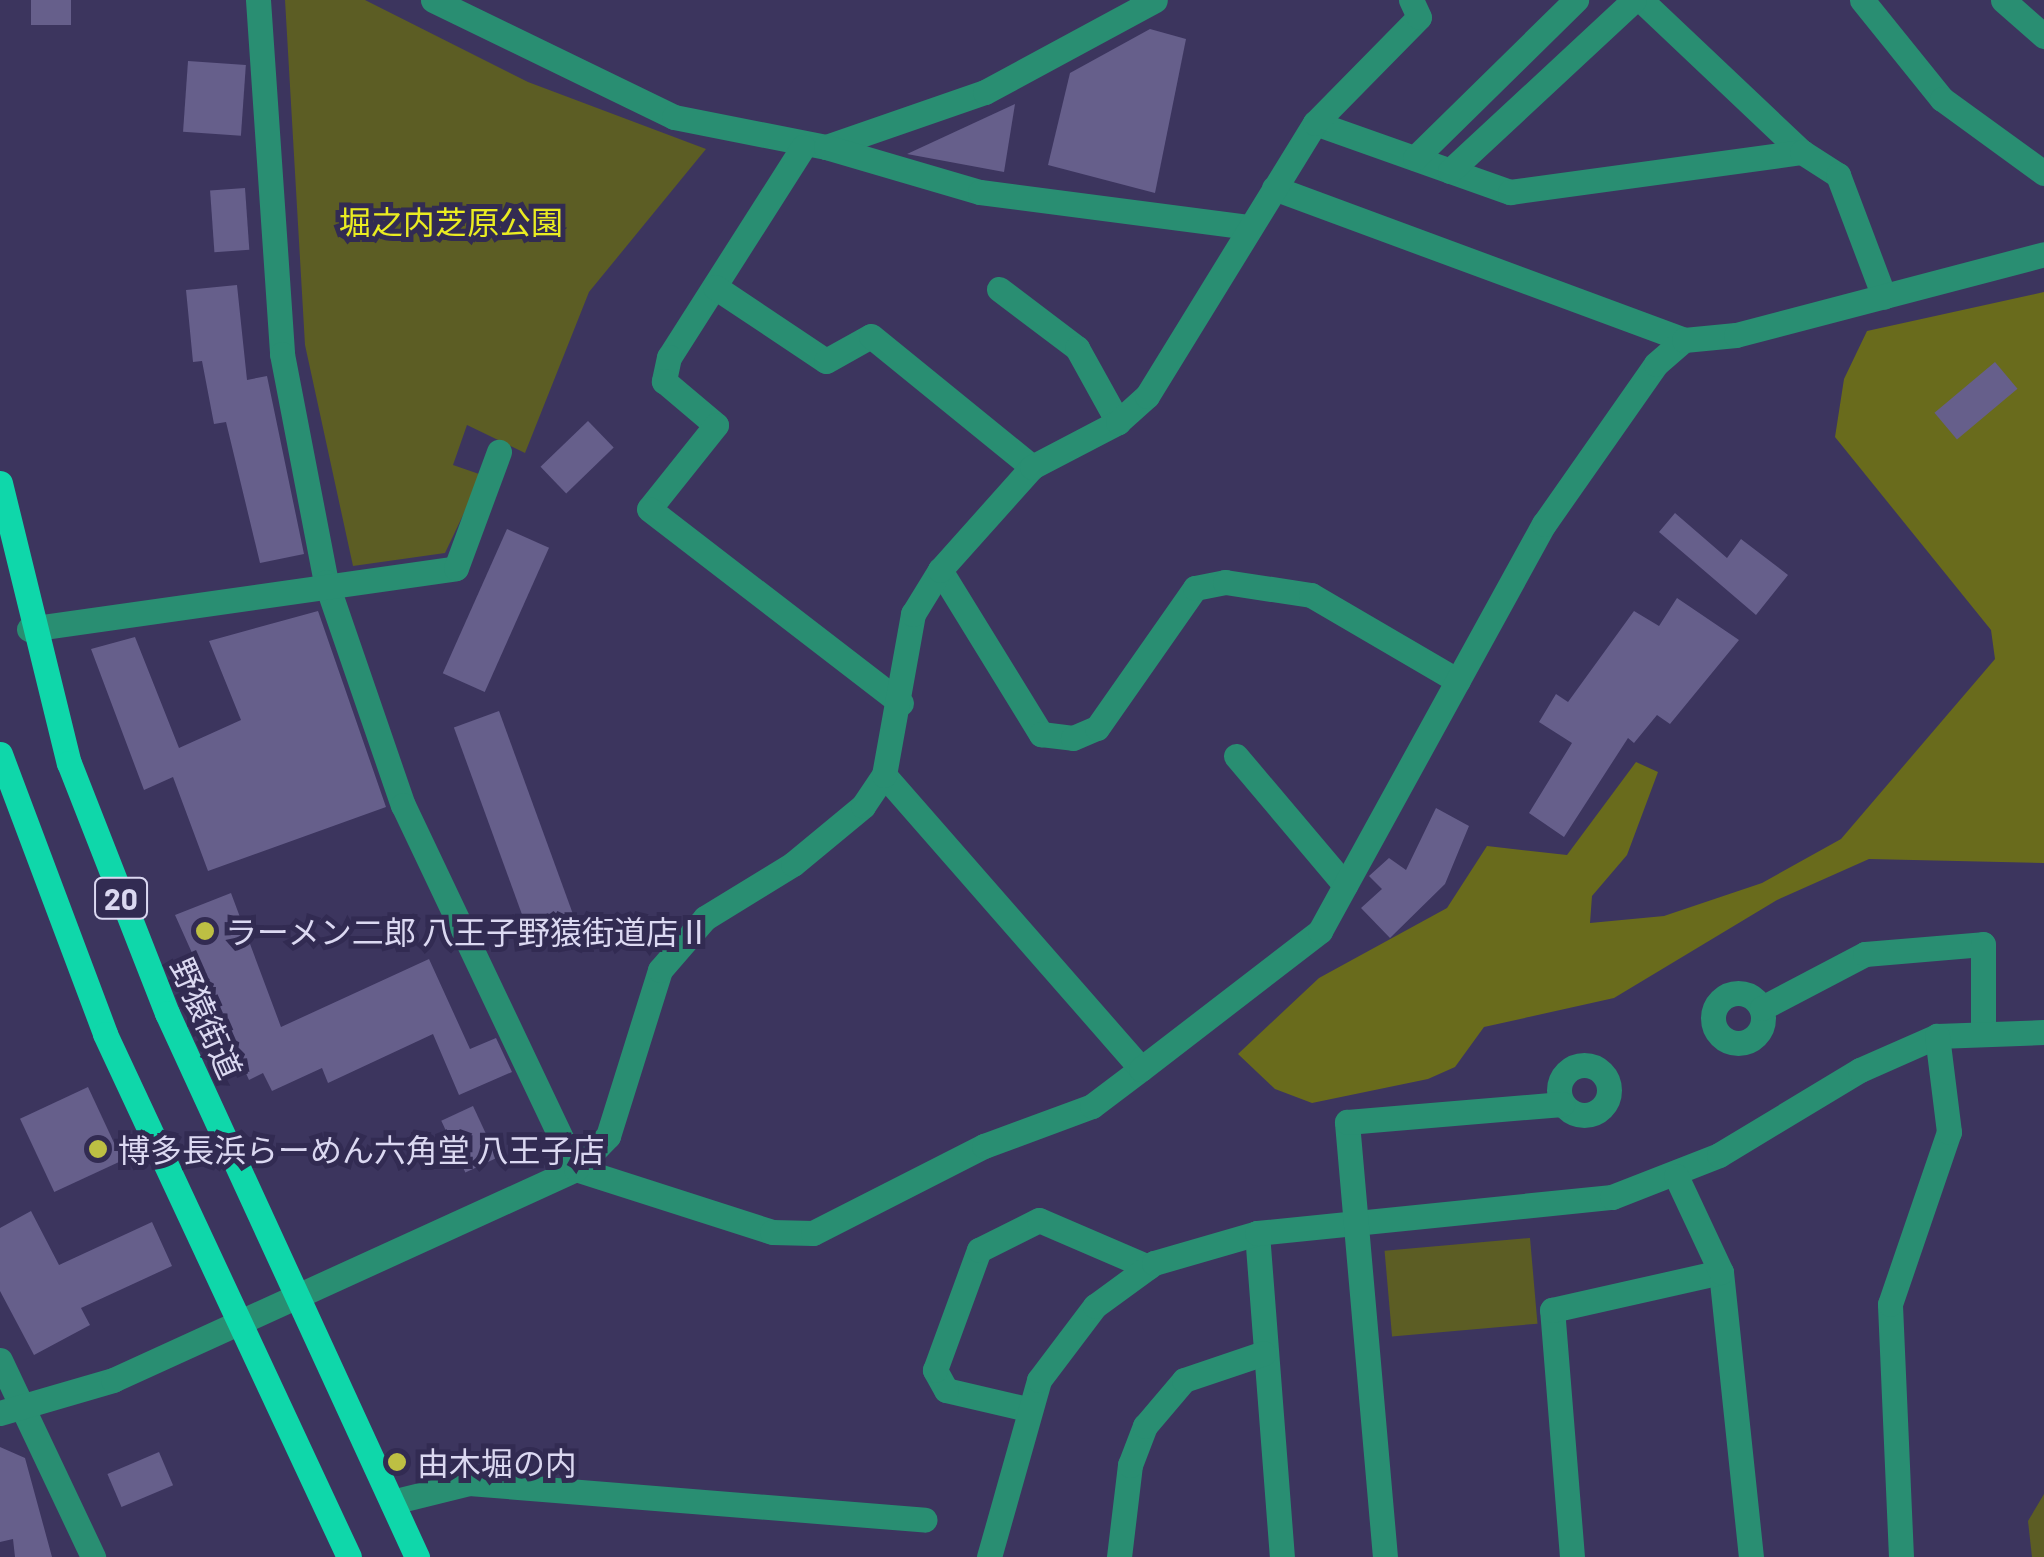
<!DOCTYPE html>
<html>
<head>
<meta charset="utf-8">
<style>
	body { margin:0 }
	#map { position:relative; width:2044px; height:1557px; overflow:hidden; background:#3c355e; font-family:Barlow,"Noto Sans JP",sans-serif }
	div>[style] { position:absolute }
	.green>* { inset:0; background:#5c5d24; transform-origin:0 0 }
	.forest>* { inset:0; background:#696b1c }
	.building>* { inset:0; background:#665f8b; transform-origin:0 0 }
	.minor>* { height:25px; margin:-12.5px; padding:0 12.5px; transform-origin:12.5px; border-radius:12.5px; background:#298e72 }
	.minor>.ring { margin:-12.5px; padding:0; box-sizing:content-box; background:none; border:25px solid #298e72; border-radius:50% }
	.major>* { height:25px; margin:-12.5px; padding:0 12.5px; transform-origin:12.5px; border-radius:12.5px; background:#0fd7aa }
	.dots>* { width:28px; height:28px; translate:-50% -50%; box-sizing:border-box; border:5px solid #322b52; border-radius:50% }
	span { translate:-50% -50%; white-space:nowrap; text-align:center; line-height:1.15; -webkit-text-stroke:10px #322b52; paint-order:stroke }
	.shield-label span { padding:2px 8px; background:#322b52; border:2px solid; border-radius:8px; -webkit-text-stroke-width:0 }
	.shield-label { font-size:30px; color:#dbd8f1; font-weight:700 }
	.park-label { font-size:32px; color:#eaec21 }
	.poi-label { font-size:32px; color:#dbd8f1 }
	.left { translate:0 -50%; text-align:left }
	.street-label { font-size:32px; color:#dbd8f1 }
</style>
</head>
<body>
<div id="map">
	<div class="green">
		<i style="clip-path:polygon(285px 0,365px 0,528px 82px,706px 149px,589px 292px,525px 453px,467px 425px,453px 465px,482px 475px,445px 553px,353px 566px,305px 345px)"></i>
		<i style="left:1530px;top:1238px;width:86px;height:146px;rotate:85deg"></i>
		<i style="clip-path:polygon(2044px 1494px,2044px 1557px,2032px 1557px,2028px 1521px)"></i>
	</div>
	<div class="forest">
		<i style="clip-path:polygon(2044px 292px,2044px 863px,1869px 859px,1777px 900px,1614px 998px,1484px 1027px,1455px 1067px,1428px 1079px,1312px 1103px,1275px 1089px,1238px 1054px,1319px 978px,1447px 908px,1487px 846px,1567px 855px,1636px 762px,1658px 772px,1627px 855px,1592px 896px,1590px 923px,1664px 916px,1762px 883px,1841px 839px,1995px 659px,1991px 630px,1835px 437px,1844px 379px,1867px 331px)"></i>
	</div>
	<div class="building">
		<i style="left:31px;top:0;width:40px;height:25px"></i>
		<i style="clip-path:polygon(1150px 29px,1186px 39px,1155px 193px,1048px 165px,1070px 73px)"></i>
		<i style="left:188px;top:61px;width:58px;height:71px;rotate:4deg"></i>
		<i style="clip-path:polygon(1015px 104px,1004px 172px,907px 154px)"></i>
		<i style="left:245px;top:188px;width:62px;height:35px;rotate:86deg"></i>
		<i style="clip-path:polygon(237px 285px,247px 380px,267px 376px,304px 554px,260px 563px,226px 422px,214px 424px,202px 361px,193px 362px,186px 290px)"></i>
		<i style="left:1995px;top:362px;width:35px;height:79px;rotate:50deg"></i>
		<i style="left:588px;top:421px;width:37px;height:66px;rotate:46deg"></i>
		<i style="clip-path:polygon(1675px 513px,1727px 558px,1741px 539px,1788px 575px,1756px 615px,1659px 532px)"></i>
		<i style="left:507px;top:529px;width:46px;height:158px;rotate:24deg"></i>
		<i style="clip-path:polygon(1677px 598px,1739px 640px,1670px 724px,1657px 715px,1634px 743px,1628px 738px,1564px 837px,1529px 813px,1572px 743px,1539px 722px,1556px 694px,1568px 702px,1634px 611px,1659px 626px)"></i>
		<i style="clip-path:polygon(318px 611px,386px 807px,208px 871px,173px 777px,144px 790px,91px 649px,135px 637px,179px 748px,241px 720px,209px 641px)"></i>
		<i style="left:499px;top:711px;width:235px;height:48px;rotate:70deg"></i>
		<i style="clip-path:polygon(1436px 808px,1469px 826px,1445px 884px,1390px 938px,1361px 908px,1382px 889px,1369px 876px,1389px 858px,1406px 870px)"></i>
		<i style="clip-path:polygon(231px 893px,281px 1027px,429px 959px,470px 1049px,496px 1038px,512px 1072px,459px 1095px,433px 1034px,328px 1083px,322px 1068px,272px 1091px,263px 1073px,249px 1080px,175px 915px)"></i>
		<i style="left:88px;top:1087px;width:81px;height:75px;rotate:65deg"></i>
		<i style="left:473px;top:1106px;width:57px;height:35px;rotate:65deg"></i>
		<i style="clip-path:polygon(31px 1211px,59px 1265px,152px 1222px,172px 1266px,81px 1308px,90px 1325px,34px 1355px,0 1291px,0 1228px)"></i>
		<i style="clip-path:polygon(0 1447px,25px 1458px,52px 1557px,15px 1557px,13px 1539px,0 1542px)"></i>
		<i style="left:159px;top:1452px;width:36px;height:56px;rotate:67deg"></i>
	</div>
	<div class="minor">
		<i style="left:258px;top:0;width:355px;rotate:86.1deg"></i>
		<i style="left:282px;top:354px;width:232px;rotate:79.1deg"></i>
		<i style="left:326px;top:582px;width:236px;rotate:71deg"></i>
		<i style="left:403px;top:805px;width:403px;rotate:64.6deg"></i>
		<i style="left:576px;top:1169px;width:206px;rotate:17.8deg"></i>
		<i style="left:772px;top:1232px;width:41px;rotate:1.4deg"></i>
		<i style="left:813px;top:1233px;width:192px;rotate:-27deg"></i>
		<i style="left:984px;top:1146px;width:115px;rotate:-20.3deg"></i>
		<i style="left:1092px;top:1106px;width:61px;rotate:-37.1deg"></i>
		<i style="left:433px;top:0;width:268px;rotate:25.9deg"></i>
		<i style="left:674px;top:117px;width:155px;rotate:11.2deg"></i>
		<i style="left:826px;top:147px;width:168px;rotate:-19.1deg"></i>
		<i style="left:985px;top:92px;width:193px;rotate:-28.4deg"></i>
		<i style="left:1641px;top:0;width:221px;rotate:43.4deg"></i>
		<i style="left:1862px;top:0;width:127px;rotate:51.1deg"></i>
		<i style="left:1942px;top:99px;width:126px;rotate:36deg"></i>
		<i style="left:2003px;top:0;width:55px;rotate:41.3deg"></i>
		<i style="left:1315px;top:123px;width:207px;rotate:19.5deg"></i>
		<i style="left:1510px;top:192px;width:295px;rotate:-7.8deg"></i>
		<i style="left:1802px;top:152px;width:43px;rotate:32.6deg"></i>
		<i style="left:1838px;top:175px;width:130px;rotate:69.3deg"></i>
		<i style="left:803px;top:147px;width:249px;rotate:122.5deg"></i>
		<i style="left:669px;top:357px;width:25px;rotate:102deg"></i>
		<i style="left:664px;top:381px;width:68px;rotate:40.2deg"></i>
		<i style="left:716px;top:425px;width:107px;rotate:128.6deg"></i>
		<i style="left:649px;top:509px;width:318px;rotate:37.6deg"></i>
		<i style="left:826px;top:147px;width:160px;rotate:16.3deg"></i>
		<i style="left:980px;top:192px;width:270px;rotate:7.4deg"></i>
		<i style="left:1415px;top:158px;width:226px;rotate:-44.5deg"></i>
		<i style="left:1450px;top:171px;width:251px;rotate:-42.9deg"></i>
		<i style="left:1274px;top:188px;width:437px;rotate:20.3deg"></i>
		<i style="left:715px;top:287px;width:133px;rotate:33.7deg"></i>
		<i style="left:826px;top:361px;width:51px;rotate:-29.1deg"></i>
		<i style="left:871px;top:336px;width:208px;rotate:39.1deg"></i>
		<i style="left:999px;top:289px;width:98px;rotate:37.1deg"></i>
		<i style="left:1077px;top:348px;width:85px;rotate:61deg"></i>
		<i style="left:940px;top:570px;width:193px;rotate:58.4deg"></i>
		<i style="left:1041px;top:734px;width:32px;rotate:7deg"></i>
		<i style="left:1073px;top:738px;width:26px;rotate:-23deg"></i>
		<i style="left:1097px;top:728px;width:171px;rotate:-55deg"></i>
		<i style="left:1195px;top:588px;width:31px;rotate:-11deg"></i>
		<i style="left:1225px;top:582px;width:87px;rotate:8.6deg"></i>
		<i style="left:1311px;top:595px;width:170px;rotate:30.3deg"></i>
		<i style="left:29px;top:629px;width:431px;rotate:-8.1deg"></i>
		<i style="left:456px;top:568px;width:124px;rotate:-69.7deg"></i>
		<i style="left:1236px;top:756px;width:169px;rotate:49.8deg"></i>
		<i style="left:884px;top:775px;width:390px;rotate:48.8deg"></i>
		<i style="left:1141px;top:1069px;width:226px;rotate:-37.6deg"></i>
		<i style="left:1320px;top:931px;width:465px;rotate:-61.2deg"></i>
		<i style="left:1544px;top:524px;width:195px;rotate:-55deg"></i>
		<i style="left:1656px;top:364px;width:37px;rotate:-41deg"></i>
		<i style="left:1684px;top:340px;width:52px;rotate:-5.5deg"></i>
		<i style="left:1736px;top:335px;width:318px;rotate:-14.7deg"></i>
		<i class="ring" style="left:1713px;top:993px;width:25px;height:25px"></i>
		<i style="left:1762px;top:1008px;width:116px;rotate:-27.7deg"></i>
		<i style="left:1865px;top:954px;width:118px;rotate:-4.8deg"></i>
		<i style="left:1983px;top:944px;width:85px;rotate:90deg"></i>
		<i class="ring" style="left:1559px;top:1065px;width:25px;height:25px"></i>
		<i style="left:1257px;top:1233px;width:325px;rotate:85.6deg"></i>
		<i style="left:1721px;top:1272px;width:287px;rotate:84deg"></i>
		<i style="left:0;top:1360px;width:218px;rotate:64.7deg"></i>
		<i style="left:1027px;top:1409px;width:83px;rotate:-166.8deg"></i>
		<i style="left:946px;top:1390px;width:23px;rotate:-119deg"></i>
		<i style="left:935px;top:1370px;width:128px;rotate:-69.9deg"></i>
		<i style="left:979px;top:1250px;width:67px;rotate:-26.6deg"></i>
		<i style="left:1039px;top:1220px;width:119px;rotate:23.3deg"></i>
		<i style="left:0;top:1413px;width:118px;rotate:-16.3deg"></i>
		<i style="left:113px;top:1380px;width:509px;rotate:-24.5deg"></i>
		<i style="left:576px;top:1169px;width:46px;rotate:-45.9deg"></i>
		<i style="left:608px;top:1136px;width:174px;rotate:-72.6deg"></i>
		<i style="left:660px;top:970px;width:69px;rotate:-49.1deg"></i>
		<i style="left:705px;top:918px;width:103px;rotate:-31.5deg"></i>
		<i style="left:793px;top:864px;width:91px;rotate:-39.6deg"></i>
		<i style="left:863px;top:806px;width:37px;rotate:-56deg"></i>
		<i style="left:884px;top:775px;width:164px;rotate:-79.8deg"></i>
		<i style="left:913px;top:614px;width:52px;rotate:-58.5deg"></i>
		<i style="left:940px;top:570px;width:138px;rotate:-48.2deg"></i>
		<i style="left:1032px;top:467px;width:97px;rotate:-27.6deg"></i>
		<i style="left:1118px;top:422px;width:39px;rotate:-42deg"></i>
		<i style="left:1147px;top:396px;width:321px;rotate:-58.4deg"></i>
		<i style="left:1315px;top:123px;width:148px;rotate:-45.5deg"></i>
		<i style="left:1419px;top:17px;width:19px;rotate:-115deg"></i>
		<i style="left:392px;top:1502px;width:79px;rotate:-13.9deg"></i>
		<i style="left:469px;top:1483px;width:457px;rotate:4.6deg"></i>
		<i style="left:989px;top:1557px;width:184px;rotate:-74.2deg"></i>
		<i style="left:1039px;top:1380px;width:93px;rotate:-52.9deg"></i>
		<i style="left:1095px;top:1306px;width:73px;rotate:-36.1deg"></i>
		<i style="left:1154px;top:1263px;width:107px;rotate:-16.2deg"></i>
		<i style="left:1257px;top:1233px;width:357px;rotate:-5.8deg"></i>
		<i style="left:1612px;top:1197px;width:115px;rotate:-21.4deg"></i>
		<i style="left:1719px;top:1155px;width:165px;rotate:-31.1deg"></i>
		<i style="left:1860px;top:1070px;width:84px;rotate:-23.8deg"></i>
		<i style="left:1937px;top:1036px;width:107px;rotate:-2.1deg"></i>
		<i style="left:1119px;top:1557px;width:93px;rotate:-83.2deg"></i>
		<i style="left:1130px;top:1465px;width:42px;rotate:-69deg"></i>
		<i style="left:1145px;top:1426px;width:60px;rotate:-49.7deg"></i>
		<i style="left:1184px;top:1380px;width:84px;rotate:-18.6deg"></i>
		<i style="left:1385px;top:1557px;width:437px;rotate:-95deg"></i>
		<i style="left:1347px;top:1122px;width:216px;rotate:-4.8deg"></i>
		<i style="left:1572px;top:1557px;width:248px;rotate:-94.6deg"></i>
		<i style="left:1552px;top:1310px;width:173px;rotate:-12.7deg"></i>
		<i style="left:1721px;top:1272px;width:106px;rotate:-115.1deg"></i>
		<i style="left:1901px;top:1557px;width:253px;rotate:-92.5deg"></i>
		<i style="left:1890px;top:1304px;width:182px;rotate:-71.1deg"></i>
		<i style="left:1949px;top:1132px;width:97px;rotate:-97.1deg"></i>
	</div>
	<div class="major">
		<i style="left:0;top:483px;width:288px;rotate:76.2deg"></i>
		<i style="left:69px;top:763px;width:269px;rotate:68.6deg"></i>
		<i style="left:167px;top:1013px;width:599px;rotate:65.32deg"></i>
		<i style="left:0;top:754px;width:299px;rotate:69.4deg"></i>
		<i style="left:105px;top:1034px;width:577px;rotate:64.99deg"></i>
	</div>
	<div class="dots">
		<i style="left:205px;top:931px;background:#bdbf43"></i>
		<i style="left:98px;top:1149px;background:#bdbf43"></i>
		<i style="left:397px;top:1462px;background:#bdbf43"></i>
	</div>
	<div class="shield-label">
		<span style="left:121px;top:898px">20</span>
	</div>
	<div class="park-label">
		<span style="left:451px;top:221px">堀之内芝原公園</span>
	</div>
	<div class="poi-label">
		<span class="left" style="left:225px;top:931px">ラーメン二郎 八王子野猿街道店Ⅱ</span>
		<span class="left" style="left:118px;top:1149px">博多長浜らーめん六角堂 八王子店</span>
		<span class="left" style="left:417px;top:1462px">由木堀の内</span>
	</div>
	<div class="street-label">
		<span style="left:207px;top:1018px;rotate:66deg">野猿街道</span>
	</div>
</div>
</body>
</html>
